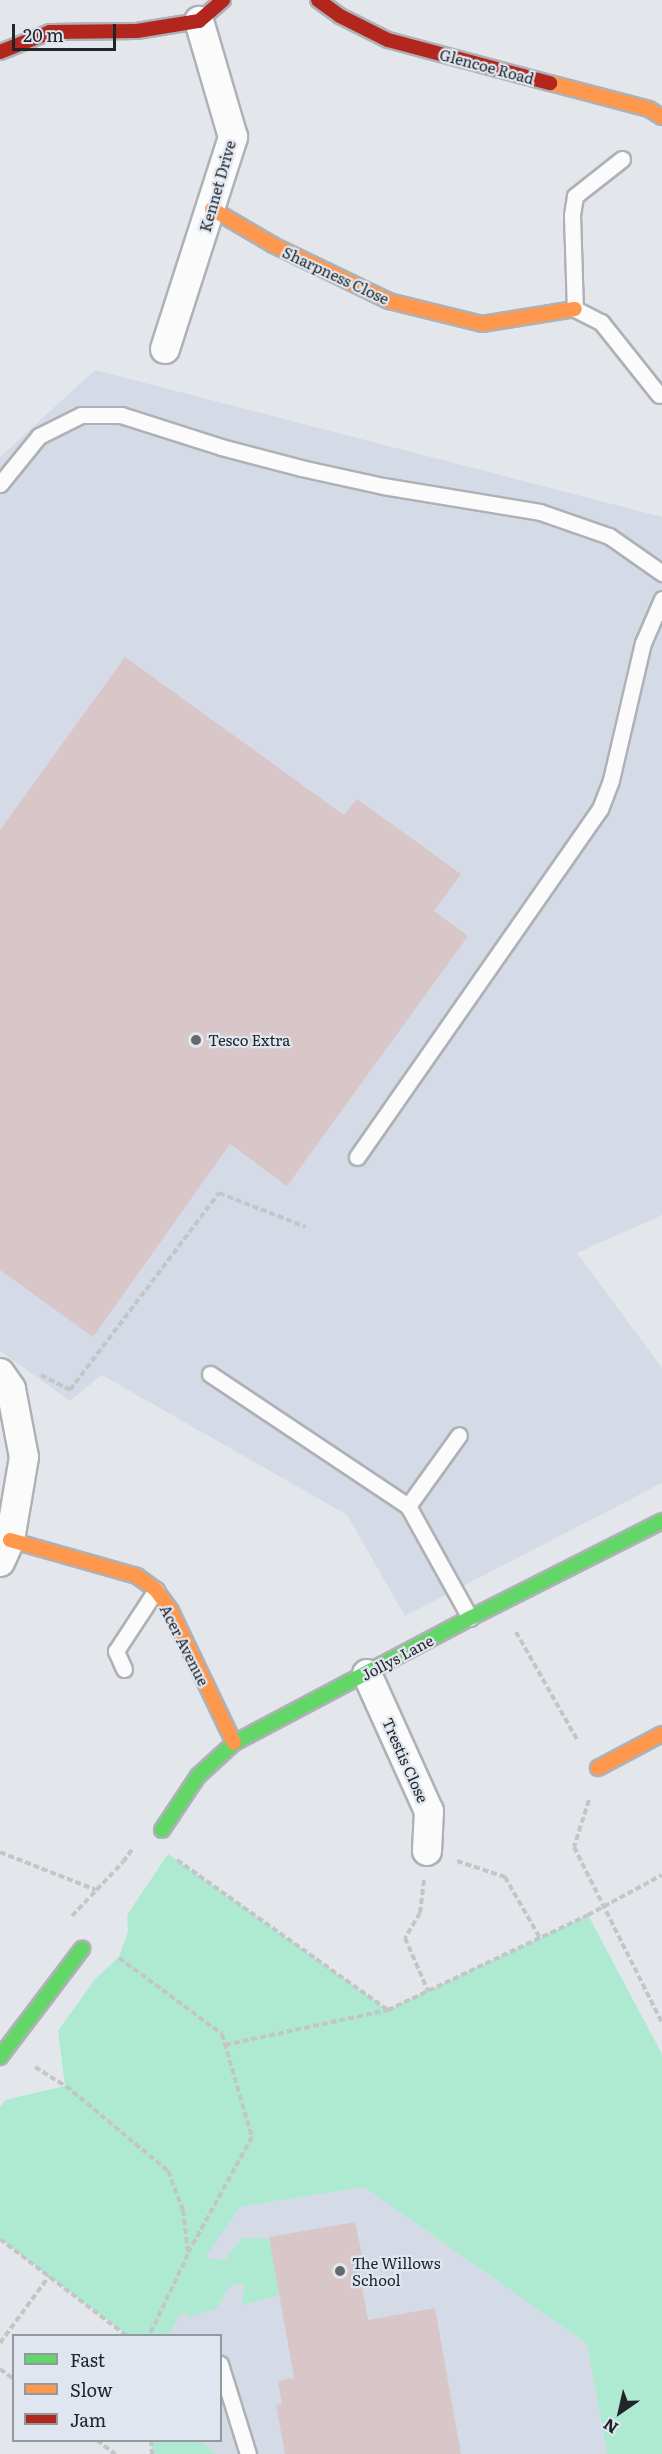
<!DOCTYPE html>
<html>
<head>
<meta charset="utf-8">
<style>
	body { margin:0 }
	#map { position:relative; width:662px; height:2454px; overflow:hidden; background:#e3e7ec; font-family:Literata,serif }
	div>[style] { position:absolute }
	.built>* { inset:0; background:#d4dbe6 }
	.green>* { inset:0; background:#aeead2 }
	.building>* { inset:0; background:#d9c6c8 }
	.path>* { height:4px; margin-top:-2px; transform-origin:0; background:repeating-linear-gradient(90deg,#c3c5c6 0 6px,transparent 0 9px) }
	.roads { filter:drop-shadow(2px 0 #aeb1b5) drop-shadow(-2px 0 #aeb1b5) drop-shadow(0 2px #aeb1b5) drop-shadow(0 -2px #aeb1b5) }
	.lane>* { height:15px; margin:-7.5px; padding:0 7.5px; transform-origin:7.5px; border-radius:7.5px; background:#fbfbfc }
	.street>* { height:28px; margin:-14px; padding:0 14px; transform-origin:14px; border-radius:14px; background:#fbfbfc }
	.fast>* { height:14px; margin:-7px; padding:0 7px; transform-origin:7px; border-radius:7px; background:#63d668 }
	.slow>* { height:14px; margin:-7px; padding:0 7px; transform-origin:7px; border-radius:7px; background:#ff974d }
	.jam>* { height:14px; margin:-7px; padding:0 7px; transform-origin:7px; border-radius:7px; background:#b3261e }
	.dots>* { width:16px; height:16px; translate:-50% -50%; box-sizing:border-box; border:3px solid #dfe6f0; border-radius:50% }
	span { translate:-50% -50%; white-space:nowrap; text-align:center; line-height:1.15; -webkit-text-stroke:4.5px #dfe6f0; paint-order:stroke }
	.street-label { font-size:15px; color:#222528 }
	.poi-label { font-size:15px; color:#222528 }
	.left { translate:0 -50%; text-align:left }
	.legend { position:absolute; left:12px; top:2334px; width:210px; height:108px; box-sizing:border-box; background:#dfe6f0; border:2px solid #9399a0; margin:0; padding:8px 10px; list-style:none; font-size:18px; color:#222528 }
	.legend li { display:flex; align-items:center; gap:12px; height:30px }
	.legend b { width:30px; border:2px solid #9399a0 }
	.north { position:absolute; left:590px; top:2382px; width:60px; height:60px; -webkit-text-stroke:4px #dfe6f0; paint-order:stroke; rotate:214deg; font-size:16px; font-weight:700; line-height:24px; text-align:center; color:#222528 }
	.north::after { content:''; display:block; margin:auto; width:21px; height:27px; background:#222528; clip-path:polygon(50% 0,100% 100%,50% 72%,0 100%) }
	.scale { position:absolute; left:12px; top:24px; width:104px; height:27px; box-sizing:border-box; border:3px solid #222528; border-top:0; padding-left:8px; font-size:18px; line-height:21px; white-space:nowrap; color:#222528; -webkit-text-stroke:4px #dfe6f0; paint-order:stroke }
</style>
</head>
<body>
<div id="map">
	<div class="built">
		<i style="clip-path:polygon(95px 370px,662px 517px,662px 1215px,577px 1253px,662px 1368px,662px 1483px,405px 1616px,347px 1515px,102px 1375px,70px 1401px,0 1351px,0 457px)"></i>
		<i style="clip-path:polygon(364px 2187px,587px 2344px,607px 2454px,152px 2454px,151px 2441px,220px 2440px,220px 2336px,152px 2335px,240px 2207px)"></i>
	</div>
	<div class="green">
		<i style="clip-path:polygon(168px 1854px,388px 2010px,588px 1915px,662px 2054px,662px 2454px,607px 2454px,587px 2344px,364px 2187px,240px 2207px,205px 2258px,225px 2260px,242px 2238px,273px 2239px,290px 2292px,242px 2305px,245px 2283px,230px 2286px,216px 2309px,190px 2317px,182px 2312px,168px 2335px,127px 2335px,0 2239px,0 2108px,5px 2100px,65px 2086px,58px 2031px,96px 1978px,119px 1957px,128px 1931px,127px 1915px)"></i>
		<i style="clip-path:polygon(152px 2441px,201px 2441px,216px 2454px,155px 2454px)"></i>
	</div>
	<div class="building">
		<i style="clip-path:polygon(125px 657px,344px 815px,357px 799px,461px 874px,434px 911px,468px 936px,287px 1186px,230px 1144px,93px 1337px,0 1270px,0 830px)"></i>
		<i style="clip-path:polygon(355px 2222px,362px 2255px,356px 2255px,368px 2320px,435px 2308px,461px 2454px,285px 2454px,276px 2405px,282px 2404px,278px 2381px,294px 2378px,269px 2237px)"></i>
	</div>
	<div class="path">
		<i style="left:41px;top:1375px;width:33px;rotate:27deg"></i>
		<i style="left:70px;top:1390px;width:247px;rotate:-52.9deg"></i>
		<i style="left:219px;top:1193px;width:93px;rotate:21.3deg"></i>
		<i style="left:516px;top:1632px;width:125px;rotate:60.4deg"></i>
		<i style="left:589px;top:1800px;width:49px;rotate:107.7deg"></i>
		<i style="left:574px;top:1847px;width:197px;rotate:63.4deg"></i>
		<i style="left:0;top:1852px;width:103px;rotate:21.6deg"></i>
		<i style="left:177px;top:1860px;width:259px;rotate:35.4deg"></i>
		<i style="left:388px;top:2010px;width:221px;rotate:-25.4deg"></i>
		<i style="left:588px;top:1915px;width:84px;rotate:-28.4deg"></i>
		<i style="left:457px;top:1861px;width:51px;rotate:18.4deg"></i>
		<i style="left:505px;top:1877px;width:70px;rotate:60.2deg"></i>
		<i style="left:424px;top:1880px;width:33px;rotate:97deg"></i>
		<i style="left:420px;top:1913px;width:29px;rotate:121deg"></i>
		<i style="left:405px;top:1938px;width:58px;rotate:66.5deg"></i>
		<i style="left:72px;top:1916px;width:74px;rotate:-46.6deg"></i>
		<i style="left:123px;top:1862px;width:17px;rotate:-54deg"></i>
		<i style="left:119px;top:1958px;width:128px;rotate:36.4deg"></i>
		<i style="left:222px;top:2034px;width:107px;rotate:73.8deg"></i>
		<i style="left:252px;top:2137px;width:132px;rotate:118.9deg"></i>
		<i style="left:225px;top:2045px;width:167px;rotate:-12.1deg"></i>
		<i style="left:35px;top:2067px;width:36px;rotate:32deg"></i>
		<i style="left:66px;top:2086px;width:133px;rotate:39.8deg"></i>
		<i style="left:168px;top:2171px;width:42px;rotate:69deg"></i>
		<i style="left:183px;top:2210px;width:44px;rotate:83.5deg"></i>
		<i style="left:188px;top:2254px;width:91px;rotate:115.4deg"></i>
		<i style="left:0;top:2239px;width:160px;rotate:37.4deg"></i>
		<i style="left:0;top:2343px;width:83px;rotate:-53.8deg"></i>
		<i style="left:0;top:2369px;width:17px;rotate:36deg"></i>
		<i style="left:97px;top:2440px;width:23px;rotate:38deg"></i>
		<i style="left:151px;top:2440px;width:14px;rotate:86deg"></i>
	</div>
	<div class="roads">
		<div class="lane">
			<i style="left:622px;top:159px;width:60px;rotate:141.8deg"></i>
			<i style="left:575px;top:196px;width:19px;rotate:99deg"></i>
			<i style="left:572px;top:215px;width:94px;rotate:88.2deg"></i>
			<i style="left:575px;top:309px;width:29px;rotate:27deg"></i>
			<i style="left:601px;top:322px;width:93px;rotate:51.5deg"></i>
			<i style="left:0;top:484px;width:62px;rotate:-50.9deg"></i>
			<i style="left:39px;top:436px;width:47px;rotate:-26.6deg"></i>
			<i style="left:81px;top:415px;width:40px"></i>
			<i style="left:121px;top:415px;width:105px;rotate:17.7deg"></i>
			<i style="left:221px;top:447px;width:83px;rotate:14.7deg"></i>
			<i style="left:301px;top:468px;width:84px;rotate:12.4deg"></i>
			<i style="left:383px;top:486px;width:159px;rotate:9.4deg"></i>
			<i style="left:540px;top:512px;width:73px;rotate:19.2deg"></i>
			<i style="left:609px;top:536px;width:65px;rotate:34.9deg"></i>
			<i style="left:357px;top:1157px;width:424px;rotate:-55.1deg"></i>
			<i style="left:600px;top:809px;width:31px;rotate:-69deg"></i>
			<i style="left:611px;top:780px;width:141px;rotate:-76.9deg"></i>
			<i style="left:643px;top:643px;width:48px;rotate:-66.6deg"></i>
			<i style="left:210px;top:1374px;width:238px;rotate:33.7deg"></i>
			<i style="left:408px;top:1506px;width:128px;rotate:61deg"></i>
			<i style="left:408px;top:1506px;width:87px;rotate:-54.3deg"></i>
			<i style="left:124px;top:1669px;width:20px;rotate:-114deg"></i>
			<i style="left:116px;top:1651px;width:73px;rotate:-56.7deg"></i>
			<i style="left:220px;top:2364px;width:94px;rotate:72.7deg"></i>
		</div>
		<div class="street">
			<i style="left:165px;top:349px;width:223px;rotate:-72.2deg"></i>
			<i style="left:233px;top:137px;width:121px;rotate:-106.3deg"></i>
			<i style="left:0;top:1373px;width:19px;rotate:55deg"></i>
			<i style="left:11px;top:1389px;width:69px;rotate:79.2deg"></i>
			<i style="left:24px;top:1457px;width:84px;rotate:99.6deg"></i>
			<i style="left:10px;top:1540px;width:24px;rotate:114deg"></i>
			<i style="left:367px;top:1674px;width:150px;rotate:65.7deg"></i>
			<i style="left:429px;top:1811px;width:40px;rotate:92.9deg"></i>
		</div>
		<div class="fast">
			<i style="left:162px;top:1830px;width:65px;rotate:-56.3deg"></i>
			<i style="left:198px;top:1776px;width:49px;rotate:-42.5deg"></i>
			<i style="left:234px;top:1743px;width:267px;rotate:-27.9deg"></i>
			<i style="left:470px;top:1618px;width:215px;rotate:-26.8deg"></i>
			<i style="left:0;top:2057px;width:136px;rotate:-52.8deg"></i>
		</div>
		<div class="slow">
			<i style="left:550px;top:83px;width:102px;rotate:14.7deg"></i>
			<i style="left:649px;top:109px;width:15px;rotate:32deg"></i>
			<i style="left:212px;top:209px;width:71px;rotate:30.5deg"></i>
			<i style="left:273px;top:245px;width:129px;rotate:25.8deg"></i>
			<i style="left:389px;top:301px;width:96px;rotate:13.9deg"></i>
			<i style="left:482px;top:324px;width:94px;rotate:-9.2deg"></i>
			<i style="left:10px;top:1540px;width:132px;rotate:15.8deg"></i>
			<i style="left:137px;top:1576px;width:24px;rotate:36deg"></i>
			<i style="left:156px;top:1590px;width:26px;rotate:54deg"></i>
			<i style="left:171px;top:1611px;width:146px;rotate:64.5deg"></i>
			<i style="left:598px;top:1768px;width:72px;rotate:-28deg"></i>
		</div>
		<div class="jam">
			<i style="left:318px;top:0;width:27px;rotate:36deg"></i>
			<i style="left:340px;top:16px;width:54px;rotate:26.6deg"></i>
			<i style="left:388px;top:40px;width:168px;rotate:14.9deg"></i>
			<i style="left:0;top:52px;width:54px;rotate:-21.8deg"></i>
			<i style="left:50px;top:32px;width:87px;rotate:-0.7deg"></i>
			<i style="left:137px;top:31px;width:63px;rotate:-9.2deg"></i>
			<i style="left:199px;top:21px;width:32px;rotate:-41deg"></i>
		</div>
	</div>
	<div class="dots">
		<i style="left:196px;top:1040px;background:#66696d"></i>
		<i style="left:340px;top:2271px;background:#66696d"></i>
	</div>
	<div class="street-label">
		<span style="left:487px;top:66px;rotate:15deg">Glencoe Road</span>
		<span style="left:217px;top:186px;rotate:-74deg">Kennet Drive</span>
		<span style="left:336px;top:275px;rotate:25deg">Sharpness Close</span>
		<span style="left:185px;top:1645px;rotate:63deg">Acer Avenue</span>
		<span style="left:397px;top:1657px;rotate:-28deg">Jollys Lane</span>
		<span style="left:406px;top:1760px;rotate:66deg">Trestis Close</span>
	</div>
	<div class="poi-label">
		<span class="left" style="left:208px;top:1040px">Tesco Extra</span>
		<span class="left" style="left:352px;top:2271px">The Willows<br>School</span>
	</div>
	<ul class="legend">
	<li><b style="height:8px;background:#63d668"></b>Fast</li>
	<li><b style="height:8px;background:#ff974d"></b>Slow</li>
	<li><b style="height:8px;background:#b3261e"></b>Jam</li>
	</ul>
	<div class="north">N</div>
	<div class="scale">20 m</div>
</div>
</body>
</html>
